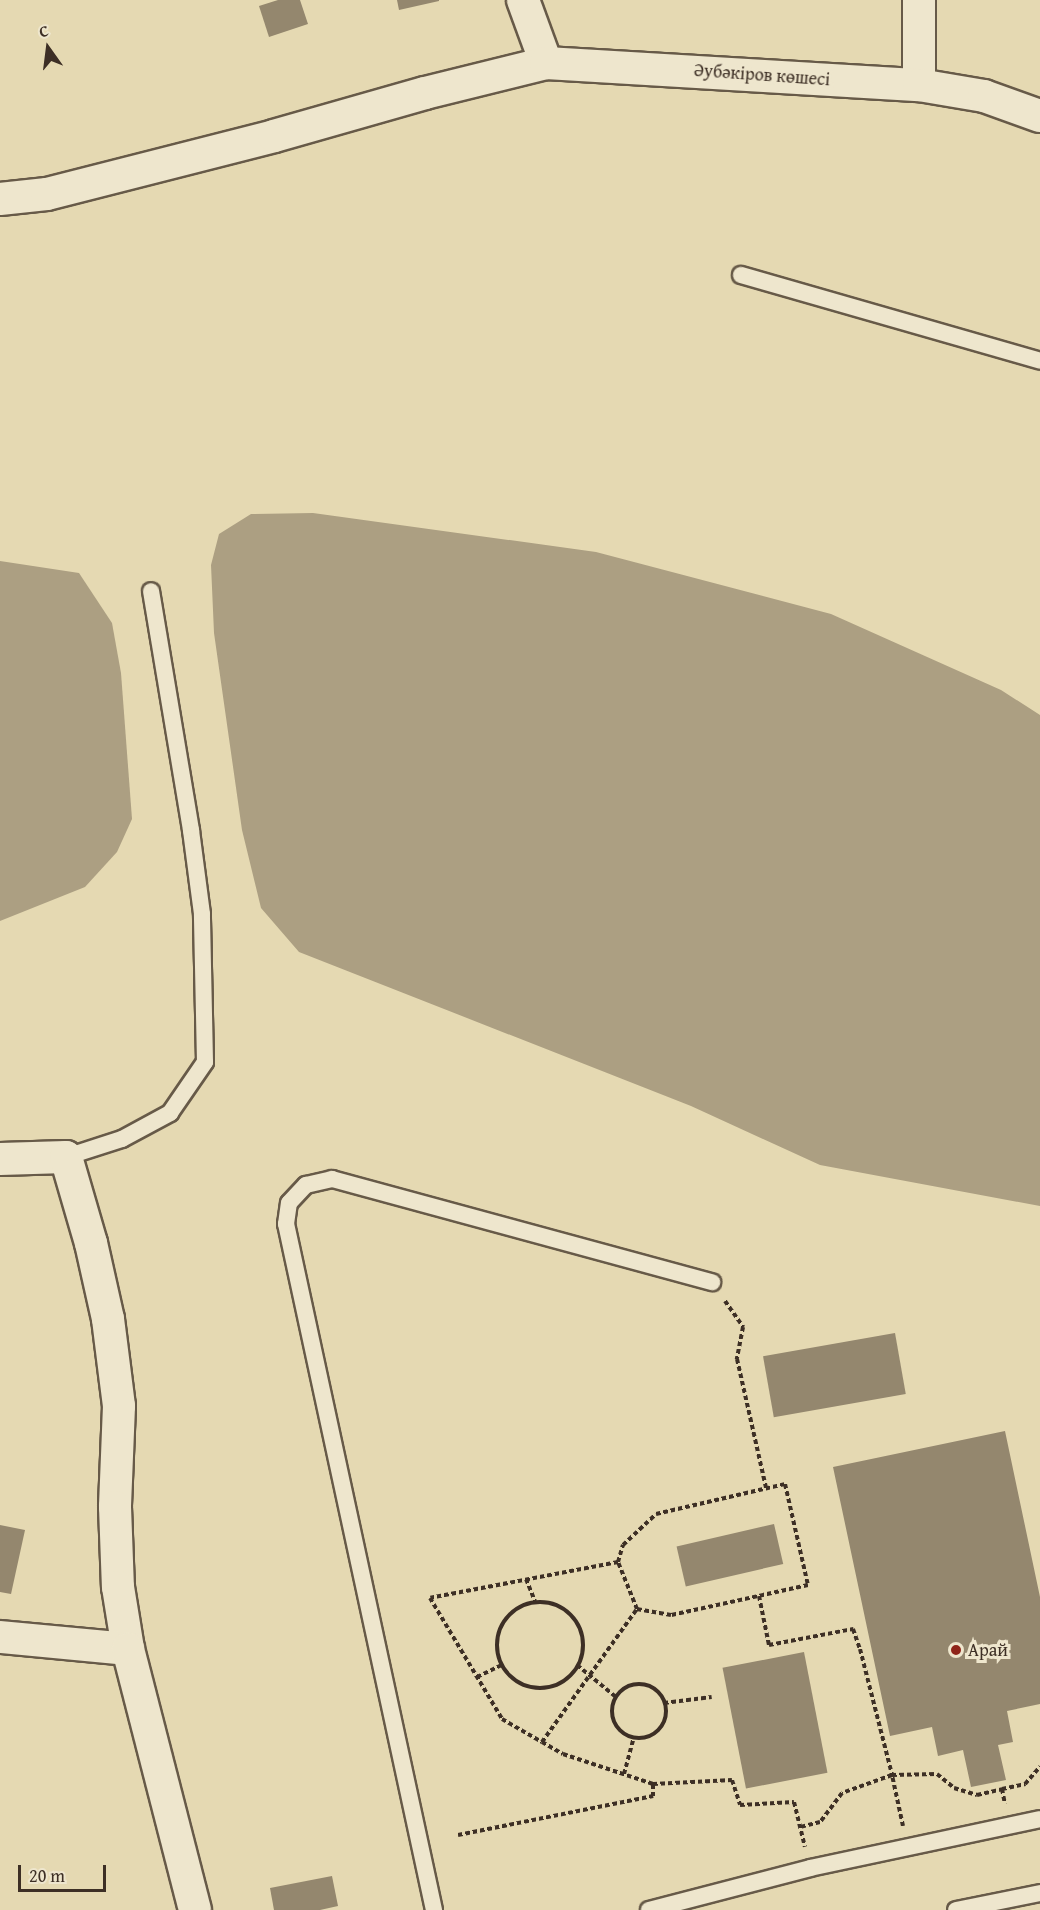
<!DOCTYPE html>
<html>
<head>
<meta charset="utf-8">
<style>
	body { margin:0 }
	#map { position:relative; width:1040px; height:1910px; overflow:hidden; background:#e5d9b2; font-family:"Gentium Book Plus",serif }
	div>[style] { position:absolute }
	.water>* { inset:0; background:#ac9f82 }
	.building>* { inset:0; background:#94876e; transform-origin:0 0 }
	.path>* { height:4px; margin-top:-2px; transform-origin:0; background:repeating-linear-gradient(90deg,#3d2f25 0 4.5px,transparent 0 7.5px) }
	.path>.ring { margin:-2px; padding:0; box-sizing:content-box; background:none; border:4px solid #3d2f25; border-radius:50% }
	.roads { filter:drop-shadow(2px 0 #675a48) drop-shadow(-2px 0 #675a48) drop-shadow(0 2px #675a48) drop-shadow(0 -2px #675a48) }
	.service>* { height:16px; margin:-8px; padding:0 8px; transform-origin:8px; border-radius:8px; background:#eee6cd }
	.minor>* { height:32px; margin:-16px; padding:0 16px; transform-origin:16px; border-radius:16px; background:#eee6cd }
	.dots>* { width:16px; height:16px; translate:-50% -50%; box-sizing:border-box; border:3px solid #eee6cd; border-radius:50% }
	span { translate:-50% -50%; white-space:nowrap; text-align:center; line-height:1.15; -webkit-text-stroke:6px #eee6cd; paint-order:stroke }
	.street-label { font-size:18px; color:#3d2f25 }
	.poi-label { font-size:18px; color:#3d2f25 }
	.left { translate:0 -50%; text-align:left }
	.north { position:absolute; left:18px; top:18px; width:60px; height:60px; -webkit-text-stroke:4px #eee6cd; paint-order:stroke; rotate:346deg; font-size:16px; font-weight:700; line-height:24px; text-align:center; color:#3d2f25 }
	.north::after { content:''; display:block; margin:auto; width:21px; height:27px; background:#3d2f25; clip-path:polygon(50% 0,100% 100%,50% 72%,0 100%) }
	.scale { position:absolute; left:18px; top:1865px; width:88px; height:27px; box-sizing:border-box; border:3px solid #3d2f25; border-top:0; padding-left:8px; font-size:18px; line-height:21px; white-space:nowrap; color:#3d2f25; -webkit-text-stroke:4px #eee6cd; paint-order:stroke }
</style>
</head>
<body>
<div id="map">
	<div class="water">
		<i style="clip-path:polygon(313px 513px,596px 552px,831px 614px,1001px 690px,1040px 715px,1040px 1206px,820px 1165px,691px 1106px,299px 952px,261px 908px,242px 830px,214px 633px,211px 565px,219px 534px,251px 514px)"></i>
		<i style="clip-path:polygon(0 561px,79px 573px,112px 623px,121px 673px,132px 819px,117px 852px,85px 887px,0 921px)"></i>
	</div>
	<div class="building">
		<i style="clip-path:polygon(278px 0,300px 0,308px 24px,269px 37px,259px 6px)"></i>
		<i style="clip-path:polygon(397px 0,439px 0,439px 1px,399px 10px)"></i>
		<i style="left:895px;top:1333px;width:62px;height:134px;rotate:80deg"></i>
		<i style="clip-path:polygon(1005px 1431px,1040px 1597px,1040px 1704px,1007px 1711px,1013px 1742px,998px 1745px,1006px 1780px,971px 1787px,963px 1750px,938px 1756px,932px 1727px,890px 1736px,833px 1467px)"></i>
		<i style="left:774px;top:1524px;width:41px;height:100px;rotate:77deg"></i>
		<i style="clip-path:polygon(0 1525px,25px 1530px,11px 1594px,0 1592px)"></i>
		<i style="left:804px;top:1652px;width:123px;height:83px;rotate:79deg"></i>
		<i style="clip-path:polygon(332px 1876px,338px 1906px,320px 1910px,274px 1910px,270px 1888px)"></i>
	</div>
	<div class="path">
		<i style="left:725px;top:1301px;width:32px;rotate:55deg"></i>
		<i style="left:743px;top:1327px;width:33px;rotate:101deg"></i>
		<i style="left:737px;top:1359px;width:132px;rotate:77.3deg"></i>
		<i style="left:618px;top:1562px;width:18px;rotate:-74deg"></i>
		<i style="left:623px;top:1545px;width:45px;rotate:-43.2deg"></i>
		<i style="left:656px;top:1514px;width:132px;rotate:-13.1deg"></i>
		<i style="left:785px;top:1484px;width:104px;rotate:77.2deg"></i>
		<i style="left:808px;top:1585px;width:140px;rotate:167.6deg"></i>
		<i style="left:671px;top:1615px;width:35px;rotate:-170deg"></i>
		<i style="left:526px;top:1579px;width:24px;rotate:68deg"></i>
		<i style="left:759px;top:1596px;width:50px;rotate:78.5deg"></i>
		<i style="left:769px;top:1645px;width:86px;rotate:-10.8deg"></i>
		<i style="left:853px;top:1629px;width:21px;rotate:71deg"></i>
		<i style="left:860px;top:1649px;width:130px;rotate:75.7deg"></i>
		<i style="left:892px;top:1775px;width:53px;rotate:160.2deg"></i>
		<i style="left:842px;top:1793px;width:36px;rotate:127deg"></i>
		<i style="left:820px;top:1822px;width:21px;rotate:166deg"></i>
		<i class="ring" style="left:497px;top:1602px;width:82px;height:82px"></i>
		<i style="left:577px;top:1665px;width:50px;rotate:39.4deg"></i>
		<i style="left:477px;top:1677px;width:28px;rotate:-26deg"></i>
		<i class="ring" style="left:612px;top:1684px;width:50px;height:50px"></i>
		<i style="left:664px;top:1703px;width:48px;rotate:-7.1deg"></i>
		<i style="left:542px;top:1742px;width:163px;rotate:-54.5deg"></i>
		<i style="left:637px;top:1609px;width:51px;rotate:-112deg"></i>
		<i style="left:618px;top:1562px;width:191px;rotate:169.2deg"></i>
		<i style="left:430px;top:1598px;width:141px;rotate:59.2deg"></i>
		<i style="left:502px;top:1719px;width:46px;rotate:29.9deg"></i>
		<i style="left:542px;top:1742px;width:24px;rotate:30deg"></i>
		<i style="left:563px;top:1754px;width:95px;rotate:18.4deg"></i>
		<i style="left:653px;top:1784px;width:79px;rotate:-2.9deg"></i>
		<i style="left:732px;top:1780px;width:26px;rotate:72deg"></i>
		<i style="left:740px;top:1805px;width:54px;rotate:-3.2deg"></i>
		<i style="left:794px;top:1802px;width:46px;rotate:76.3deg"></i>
		<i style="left:624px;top:1774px;width:38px;rotate:-75deg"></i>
		<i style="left:1002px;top:1789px;width:24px;rotate:-12deg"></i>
		<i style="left:1025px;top:1784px;width:23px;rotate:-49deg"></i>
		<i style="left:903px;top:1826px;width:52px;rotate:-102.2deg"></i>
		<i style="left:892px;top:1775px;width:45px;rotate:-1.3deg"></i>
		<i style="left:937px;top:1774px;width:22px;rotate:39deg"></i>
		<i style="left:954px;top:1788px;width:24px;rotate:17deg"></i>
		<i style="left:977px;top:1795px;width:26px;rotate:-13deg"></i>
		<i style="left:1002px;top:1789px;width:15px;rotate:79deg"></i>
		<i style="left:458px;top:1835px;width:199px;rotate:-11.3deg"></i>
		<i style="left:653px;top:1796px;width:12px;rotate:-90deg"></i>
	</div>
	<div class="roads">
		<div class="service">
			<i style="left:741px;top:275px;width:311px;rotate:16deg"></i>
			<i style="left:66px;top:1157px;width:59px;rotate:-17.8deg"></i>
			<i style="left:122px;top:1139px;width:55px;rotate:-28.4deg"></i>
			<i style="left:170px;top:1113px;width:62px;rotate:-55.5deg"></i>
			<i style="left:205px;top:1062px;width:148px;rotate:-91.2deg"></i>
			<i style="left:202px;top:914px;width:85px;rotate:-97.5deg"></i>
			<i style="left:191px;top:830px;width:242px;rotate:-99.5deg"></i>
			<i style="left:434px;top:1910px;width:702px;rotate:-102.17deg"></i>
			<i style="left:286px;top:1224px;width:21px;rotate:-82deg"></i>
			<i style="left:289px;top:1203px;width:25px;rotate:-47deg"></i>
			<i style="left:306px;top:1185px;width:27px;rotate:-13deg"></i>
			<i style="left:332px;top:1179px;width:394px;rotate:15.2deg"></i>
			<i style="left:649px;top:1910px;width:166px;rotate:-14.6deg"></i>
			<i style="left:810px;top:1868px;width:235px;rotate:-12deg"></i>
			<i style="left:956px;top:1910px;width:86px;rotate:-11.4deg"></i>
		</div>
		<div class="minor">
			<i style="left:523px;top:0;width:67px;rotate:69.9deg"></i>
			<i style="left:919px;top:0;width:85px;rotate:90deg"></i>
			<i style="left:0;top:199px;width:47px;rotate:-6.1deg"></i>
			<i style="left:47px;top:194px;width:234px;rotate:-14.3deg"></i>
			<i style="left:274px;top:136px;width:157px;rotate:-15.9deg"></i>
			<i style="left:425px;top:93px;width:125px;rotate:-13.9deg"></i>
			<i style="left:546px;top:63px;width:374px;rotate:3.4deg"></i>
			<i style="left:919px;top:85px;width:66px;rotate:9.6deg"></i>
			<i style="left:984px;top:96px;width:59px;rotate:19.7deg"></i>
			<i style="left:0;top:1159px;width:66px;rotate:-1.7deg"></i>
			<i style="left:66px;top:1157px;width:90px;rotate:73.8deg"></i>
			<i style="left:91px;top:1243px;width:78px;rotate:77.4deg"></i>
			<i style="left:108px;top:1319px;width:88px;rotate:82.8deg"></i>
			<i style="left:119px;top:1406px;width:101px;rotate:92.3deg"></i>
			<i style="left:115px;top:1507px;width:80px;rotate:87.9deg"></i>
			<i style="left:118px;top:1587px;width:63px;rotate:80.8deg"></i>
			<i style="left:128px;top:1649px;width:129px;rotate:-174.6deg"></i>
			<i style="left:128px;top:1649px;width:269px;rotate:75.6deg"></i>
		</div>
	</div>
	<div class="dots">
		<i style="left:956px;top:1650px;background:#8f2418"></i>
	</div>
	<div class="street-label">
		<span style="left:762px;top:75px;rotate:4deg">Әубәкіров көшесі</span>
	</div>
	<div class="poi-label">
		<span class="left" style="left:968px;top:1650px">Арай</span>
	</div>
	<div class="north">С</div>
	<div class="scale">20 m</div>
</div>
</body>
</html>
